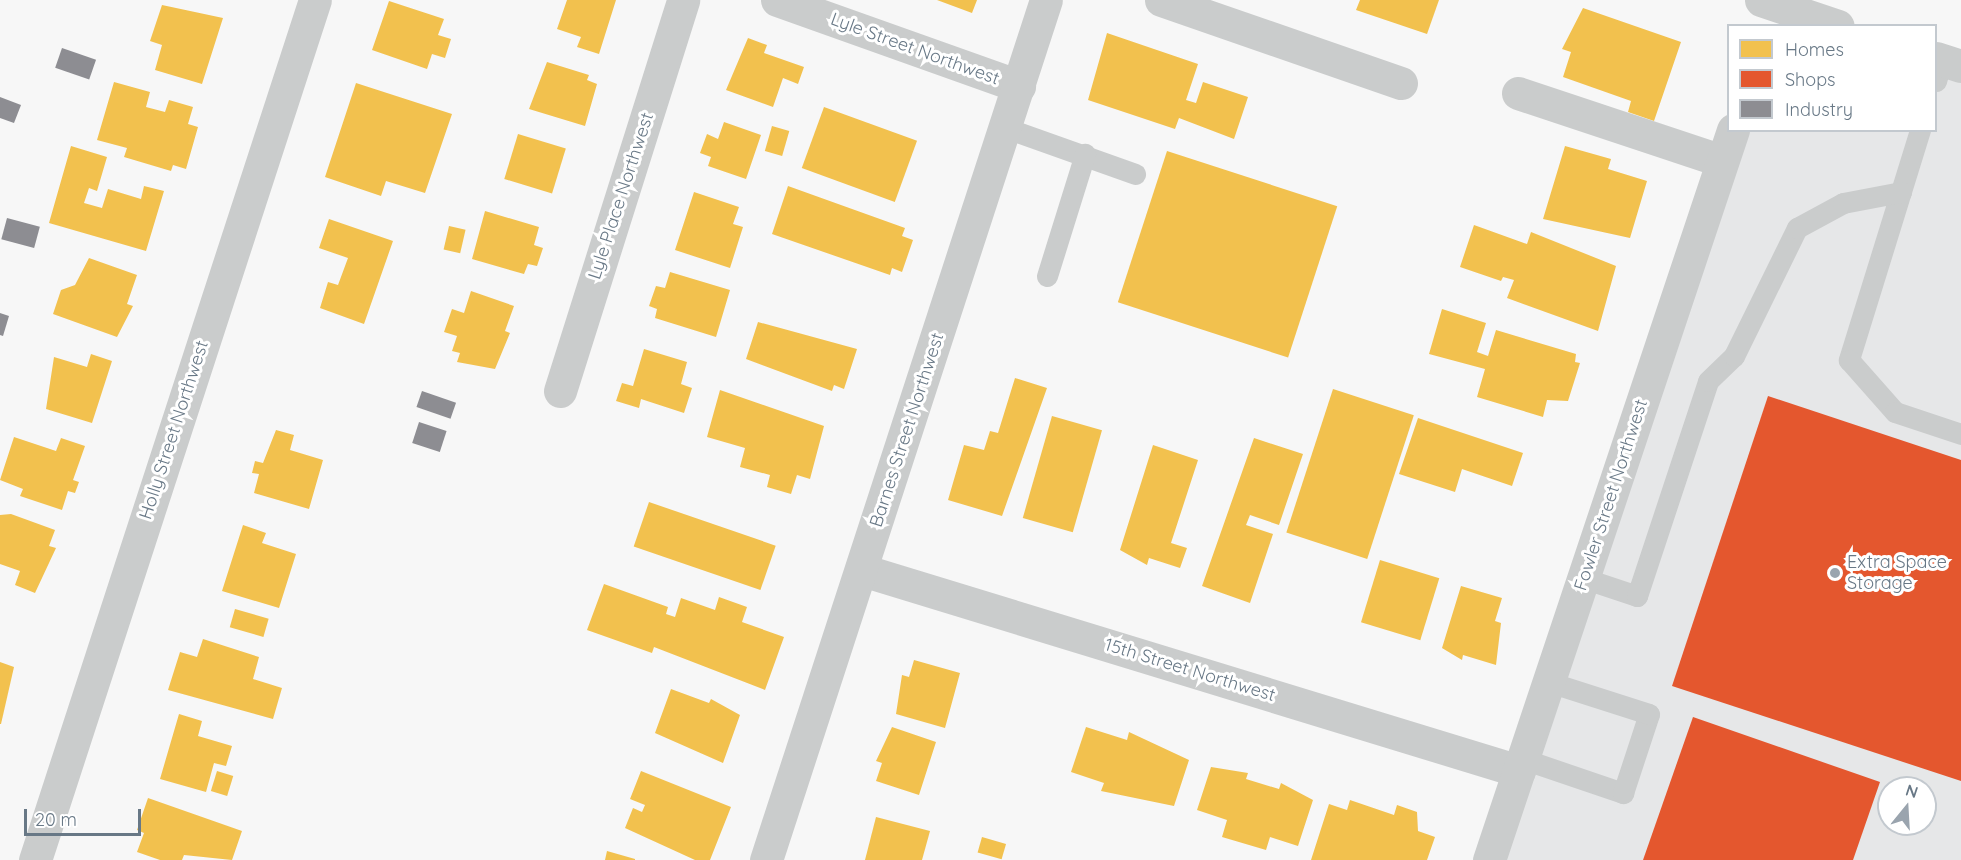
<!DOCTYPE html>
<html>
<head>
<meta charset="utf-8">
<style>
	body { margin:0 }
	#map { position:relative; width:1961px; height:860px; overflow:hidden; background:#f7f7f7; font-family:Quicksand,sans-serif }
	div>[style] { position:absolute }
	.built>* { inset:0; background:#e6e7e8 }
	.homes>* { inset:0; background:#f2c14e; transform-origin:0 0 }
	.shops>* { inset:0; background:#e4572e }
	.industry>* { inset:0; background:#8d8d92; transform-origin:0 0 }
	.service>* { height:21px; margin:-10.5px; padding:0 10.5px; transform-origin:10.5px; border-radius:10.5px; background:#cacccc }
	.minor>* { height:33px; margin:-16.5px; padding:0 16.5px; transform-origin:16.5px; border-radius:16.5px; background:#cacccc }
	.tertiary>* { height:33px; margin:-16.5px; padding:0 16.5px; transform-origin:16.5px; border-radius:16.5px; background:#cacccc }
	.dots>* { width:16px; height:16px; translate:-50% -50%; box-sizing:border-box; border:3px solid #fff; border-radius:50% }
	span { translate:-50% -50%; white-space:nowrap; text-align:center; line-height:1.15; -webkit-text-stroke:6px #fff; paint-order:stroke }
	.street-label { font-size:18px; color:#687886 }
	.poi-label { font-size:18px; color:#687886 }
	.left { translate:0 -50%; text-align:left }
	.legend { position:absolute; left:1727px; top:24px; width:210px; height:108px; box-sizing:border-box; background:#fff; border:2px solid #c3c9cf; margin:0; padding:8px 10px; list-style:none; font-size:18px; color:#687886 }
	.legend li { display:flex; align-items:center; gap:12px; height:30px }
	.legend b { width:30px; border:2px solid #c3c9cf }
	.north { position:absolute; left:1877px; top:776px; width:60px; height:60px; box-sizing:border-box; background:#fff; border:2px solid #c3c9cf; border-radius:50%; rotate:18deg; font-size:16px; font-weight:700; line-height:24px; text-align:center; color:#687886 }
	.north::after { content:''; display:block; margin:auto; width:21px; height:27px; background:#9aa4ae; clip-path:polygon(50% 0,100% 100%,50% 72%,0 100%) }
	.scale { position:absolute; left:24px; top:809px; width:117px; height:27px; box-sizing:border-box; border:3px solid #687886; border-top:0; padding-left:8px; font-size:18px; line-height:21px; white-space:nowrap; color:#687886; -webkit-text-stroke:4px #fff; paint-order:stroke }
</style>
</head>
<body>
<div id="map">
	<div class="built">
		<i style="clip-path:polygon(evenodd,1936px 73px,1961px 81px,1961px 860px,1489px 860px,1728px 130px,1936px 130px,1936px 73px,1889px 788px,1925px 788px,1925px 824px,1889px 824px,1889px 788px)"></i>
	</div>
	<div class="homes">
		<i style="clip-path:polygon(567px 0,616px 0,599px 54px,577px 47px,581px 37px,557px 29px)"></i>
		<i style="clip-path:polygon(937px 0,977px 0,972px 13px)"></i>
		<i style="clip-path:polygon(1360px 0,1439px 0,1427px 34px,1356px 10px)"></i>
		<i style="clip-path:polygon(389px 1px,444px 19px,438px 35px,451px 39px,445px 58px,432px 54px,427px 69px,372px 50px)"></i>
		<i style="clip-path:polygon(162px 5px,223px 18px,202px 84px,155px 70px,162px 45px,150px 41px)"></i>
		<i style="clip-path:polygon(1583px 8px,1681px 42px,1654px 121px,1628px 112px,1631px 101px,1563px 77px,1571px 52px,1562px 49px)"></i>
		<i style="clip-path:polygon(1107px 33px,1198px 64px,1186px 100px,1196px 103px,1203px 82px,1248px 97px,1234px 139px,1179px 118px,1175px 129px,1088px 100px)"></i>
		<i style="clip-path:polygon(748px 38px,767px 45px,764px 53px,804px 67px,798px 84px,783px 78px,773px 107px,726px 90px)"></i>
		<i style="clip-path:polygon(547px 62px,589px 75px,587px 80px,597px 84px,585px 126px,529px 109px)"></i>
		<i style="clip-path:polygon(114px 82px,150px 92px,146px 107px,165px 112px,169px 100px,193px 107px,188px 124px,198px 127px,186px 169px,173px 165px,171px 171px,124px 157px,127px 148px,97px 140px)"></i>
		<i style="clip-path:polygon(356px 83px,452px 114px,425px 193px,386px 181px,381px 196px,325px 177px)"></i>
		<i style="left:824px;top:107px;width:99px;height:65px;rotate:20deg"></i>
		<i style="clip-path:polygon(724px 122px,761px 135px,746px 179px,708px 166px,711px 157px,700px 153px,707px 134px,718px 139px)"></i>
		<i style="left:772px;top:126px;width:18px;height:26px;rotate:16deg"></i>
		<i style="left:518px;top:134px;width:50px;height:47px;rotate:17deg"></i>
		<i style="clip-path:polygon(71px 146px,107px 157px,97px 191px,89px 188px,84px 203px,102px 208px,108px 189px,141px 199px,144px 186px,164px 191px,146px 251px,49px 223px)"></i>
		<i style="clip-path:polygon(1565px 146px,1611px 159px,1608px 169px,1647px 181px,1630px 238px,1543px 219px)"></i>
		<i style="left:1167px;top:151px;width:179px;height:159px;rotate:18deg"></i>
		<i style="clip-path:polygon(788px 186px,905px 228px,902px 236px,913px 240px,902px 272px,892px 268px,890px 275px,772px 234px)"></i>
		<i style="clip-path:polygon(694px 192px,739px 207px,733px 224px,743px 227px,730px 268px,675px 250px)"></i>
		<i style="clip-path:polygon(485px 211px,539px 227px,534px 245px,543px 248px,537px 266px,528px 264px,524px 274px,472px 259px)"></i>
		<i style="clip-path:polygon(329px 219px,393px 241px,364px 324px,320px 308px,328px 282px,338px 285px,348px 258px,319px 248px)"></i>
		<i style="clip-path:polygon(1474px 225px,1527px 244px,1531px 232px,1616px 266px,1598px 331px,1507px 298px,1514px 280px,1503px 277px,1501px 281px,1460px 267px)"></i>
		<i style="left:449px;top:226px;width:17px;height:24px;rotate:13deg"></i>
		<i style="clip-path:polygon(89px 258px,137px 275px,127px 304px,133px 306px,117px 337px,53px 314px,61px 290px,75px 285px)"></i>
		<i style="clip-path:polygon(670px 272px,730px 290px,716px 337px,655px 318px,657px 309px,649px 306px,656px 286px,665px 288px)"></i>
		<i style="clip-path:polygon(471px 291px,514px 306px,505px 331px,510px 333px,495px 369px,457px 362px,460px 353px,452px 351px,457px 336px,444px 332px,452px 309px,464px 313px)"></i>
		<i style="clip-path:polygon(1442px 309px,1486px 323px,1477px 352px,1488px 356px,1496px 330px,1576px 354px,1575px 362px,1580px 363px,1568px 401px,1547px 400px,1543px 417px,1477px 397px,1485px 369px,1429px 354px)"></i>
		<i style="clip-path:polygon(758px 322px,857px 349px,844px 389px,834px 385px,832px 391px,746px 359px)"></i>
		<i style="clip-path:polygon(644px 349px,687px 362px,681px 384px,692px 388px,684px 413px,641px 399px,639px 408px,616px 401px,622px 383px,633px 386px)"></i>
		<i style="clip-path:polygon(91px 354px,112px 361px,92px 423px,46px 409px,54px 357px,87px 367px)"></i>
		<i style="clip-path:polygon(1015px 378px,1047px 388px,1002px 516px,948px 500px,964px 445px,984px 450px,990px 431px,998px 433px)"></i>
		<i style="left:1333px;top:389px;width:85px;height:151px;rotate:18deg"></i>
		<i style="clip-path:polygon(720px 390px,824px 426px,810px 479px,797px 475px,791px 494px,767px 487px,770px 475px,740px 467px,745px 448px,707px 437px)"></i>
		<i style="left:1052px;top:416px;width:52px;height:106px;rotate:16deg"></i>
		<i style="clip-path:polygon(1418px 418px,1523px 453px,1512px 486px,1462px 469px,1455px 492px,1399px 474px)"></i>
		<i style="clip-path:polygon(276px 430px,294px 435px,290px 450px,323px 460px,309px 509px,254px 493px,259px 474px,252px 473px,255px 461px,263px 463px)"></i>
		<i style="clip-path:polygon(14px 437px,56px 451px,61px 438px,85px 446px,73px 480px,79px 482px,75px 493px,68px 491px,62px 510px,20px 496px,23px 489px,0 480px)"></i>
		<i style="clip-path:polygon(1254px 438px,1303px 454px,1279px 525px,1250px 515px,1246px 525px,1273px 534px,1250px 603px,1202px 586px)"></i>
		<i style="clip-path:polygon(1153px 445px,1198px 460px,1171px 543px,1187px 548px,1180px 568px,1149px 558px,1147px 565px,1120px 550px)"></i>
		<i style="left:649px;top:502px;width:134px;height:47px;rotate:19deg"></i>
		<i style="clip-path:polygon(11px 514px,55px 530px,49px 546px,56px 548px,35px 593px,15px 585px,20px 571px,0 564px,0 515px)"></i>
		<i style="clip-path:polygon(243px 525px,266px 533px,262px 543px,296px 554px,279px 608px,222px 591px)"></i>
		<i style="left:1380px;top:560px;width:62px;height:65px;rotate:17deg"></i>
		<i style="clip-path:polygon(604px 584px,668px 607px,666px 614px,675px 617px,681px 598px,715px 610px,719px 597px,747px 607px,742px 622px,784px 637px,765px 690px,654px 647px,652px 653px,587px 630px)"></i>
		<i style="clip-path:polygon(1461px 586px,1502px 598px,1495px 621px,1501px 623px,1496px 665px,1463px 655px,1462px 660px,1442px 648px)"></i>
		<i style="left:235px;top:609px;width:35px;height:19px;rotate:16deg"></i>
		<i style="clip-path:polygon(203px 639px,259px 657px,253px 679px,282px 688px,273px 719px,168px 690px,180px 652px,197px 657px)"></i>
		<i style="clip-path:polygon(914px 660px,960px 673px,945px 728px,896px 714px,902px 675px,909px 677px)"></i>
		<i style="clip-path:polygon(0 662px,14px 667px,1px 724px,0 724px)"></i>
		<i style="clip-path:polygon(671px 689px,709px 703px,711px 699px,740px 715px,723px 763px,655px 733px)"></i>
		<i style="clip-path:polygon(179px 714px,202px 721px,198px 736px,232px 746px,226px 766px,214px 763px,206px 792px,160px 779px)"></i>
		<i style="clip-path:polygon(892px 727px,936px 742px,919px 795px,876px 781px,882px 763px,876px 761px)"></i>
		<i style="clip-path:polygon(1086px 727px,1127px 740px,1129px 732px,1189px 760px,1174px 806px,1101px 791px,1104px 783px,1071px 772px)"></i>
		<i style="clip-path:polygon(1211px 767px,1248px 773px,1246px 779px,1279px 789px,1281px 783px,1313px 800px,1298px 846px,1270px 837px,1266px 850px,1222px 837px,1227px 820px,1197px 810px)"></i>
		<i style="left:217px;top:771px;width:17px;height:21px;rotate:17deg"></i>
		<i style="clip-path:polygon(641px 771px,731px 807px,710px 860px,695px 860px,625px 828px,633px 808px,642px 812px,645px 805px,630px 799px)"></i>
		<i style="clip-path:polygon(148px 798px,242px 831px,232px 860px,184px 855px,182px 860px,160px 860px,137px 852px,144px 833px,137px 830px)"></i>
		<i style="clip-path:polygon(1350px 800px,1394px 815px,1397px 805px,1417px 812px,1418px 831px,1435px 837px,1427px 860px,1311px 860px,1329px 804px,1347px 810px)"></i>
		<i style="clip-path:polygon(876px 817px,930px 831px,922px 860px,865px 860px)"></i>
		<i style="left:982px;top:837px;width:25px;height:16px;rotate:16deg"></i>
		<i style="clip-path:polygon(607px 851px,635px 859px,635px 860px,605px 860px)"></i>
	</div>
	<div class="shops">
		<i style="clip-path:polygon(1768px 396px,1961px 460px,1961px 781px,1672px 686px)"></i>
		<i style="clip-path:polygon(1693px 717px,1880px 782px,1853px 860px,1643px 860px)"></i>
	</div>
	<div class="industry">
		<i style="left:62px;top:48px;width:36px;height:21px;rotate:19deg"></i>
		<i style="clip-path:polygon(0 97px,21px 105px,14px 123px,0 118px)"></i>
		<i style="left:7px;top:218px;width:34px;height:22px;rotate:15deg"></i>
		<i style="clip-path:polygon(0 313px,9px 316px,3px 336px,0 335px)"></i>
		<i style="left:422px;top:391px;width:36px;height:17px;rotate:19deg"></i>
		<i style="left:419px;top:422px;width:29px;height:22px;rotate:18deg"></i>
	</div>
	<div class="service">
		<i style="left:1936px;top:81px;width:22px;rotate:-74deg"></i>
		<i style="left:1006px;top:128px;width:137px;rotate:19.6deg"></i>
		<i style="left:1920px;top:130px;width:241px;rotate:107.2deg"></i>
		<i style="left:1849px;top:360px;width:69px;rotate:48.5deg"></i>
		<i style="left:1895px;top:412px;width:70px;rotate:18.4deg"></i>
		<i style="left:1047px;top:276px;width:128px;rotate:-72.7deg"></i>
		<i style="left:1583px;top:578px;width:57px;rotate:18.4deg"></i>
		<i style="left:1637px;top:596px;width:226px;rotate:-71.7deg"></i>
		<i style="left:1708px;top:381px;width:36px;rotate:-44deg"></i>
		<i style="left:1734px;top:356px;width:143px;rotate:-63.8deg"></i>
		<i style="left:1797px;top:228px;width:52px;rotate:-28.5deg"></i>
		<i style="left:1843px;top:203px;width:59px;rotate:-10.7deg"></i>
		<i style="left:1523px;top:759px;width:106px;rotate:18.8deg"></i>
		<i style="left:1623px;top:793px;width:83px;rotate:-71.8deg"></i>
		<i style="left:1649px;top:714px;width:105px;rotate:-162.3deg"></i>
	</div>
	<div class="minor">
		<i style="left:777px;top:0;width:257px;rotate:19.6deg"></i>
		<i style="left:1161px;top:0;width:254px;rotate:19.1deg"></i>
		<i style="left:1518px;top:93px;width:215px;rotate:18.4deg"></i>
		<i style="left:560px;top:391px;width:410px;rotate:-72.5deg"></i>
		<i style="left:862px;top:570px;width:687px;rotate:17.01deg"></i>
		<i style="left:35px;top:860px;width:904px;rotate:-71.97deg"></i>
		<i style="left:766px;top:860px;width:904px;rotate:-71.97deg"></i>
		<i style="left:1489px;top:860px;width:770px;rotate:-71.52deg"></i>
	</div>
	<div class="tertiary">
		<i style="left:1761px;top:0;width:81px;rotate:18.7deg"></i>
		<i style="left:1936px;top:58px;width:26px;rotate:18deg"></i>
	</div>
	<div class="dots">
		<i style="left:1835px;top:573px;background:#9aa4ae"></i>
	</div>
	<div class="street-label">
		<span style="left:915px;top:49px;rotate:20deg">Lyle Street Northwest</span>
		<span style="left:621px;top:196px;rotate:-72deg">Lyle Place Northwest</span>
		<span style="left:174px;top:430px;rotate:-72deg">Holly Street Northwest</span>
		<span style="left:907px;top:430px;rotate:-72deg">Barnes Street Northwest</span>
		<span style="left:1611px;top:495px;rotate:-72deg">Fowler Street Northwest</span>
		<span style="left:1190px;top:670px;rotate:17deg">15th Street Northwest</span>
	</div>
	<div class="poi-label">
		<span class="left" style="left:1847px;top:573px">Extra Space<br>Storage</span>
	</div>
	<ul class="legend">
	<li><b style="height:16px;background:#f2c14e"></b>Homes</li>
	<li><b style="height:16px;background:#e4572e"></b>Shops</li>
	<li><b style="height:16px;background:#8d8d92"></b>Industry</li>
	</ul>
	<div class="north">N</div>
	<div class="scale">20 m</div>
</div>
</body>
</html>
